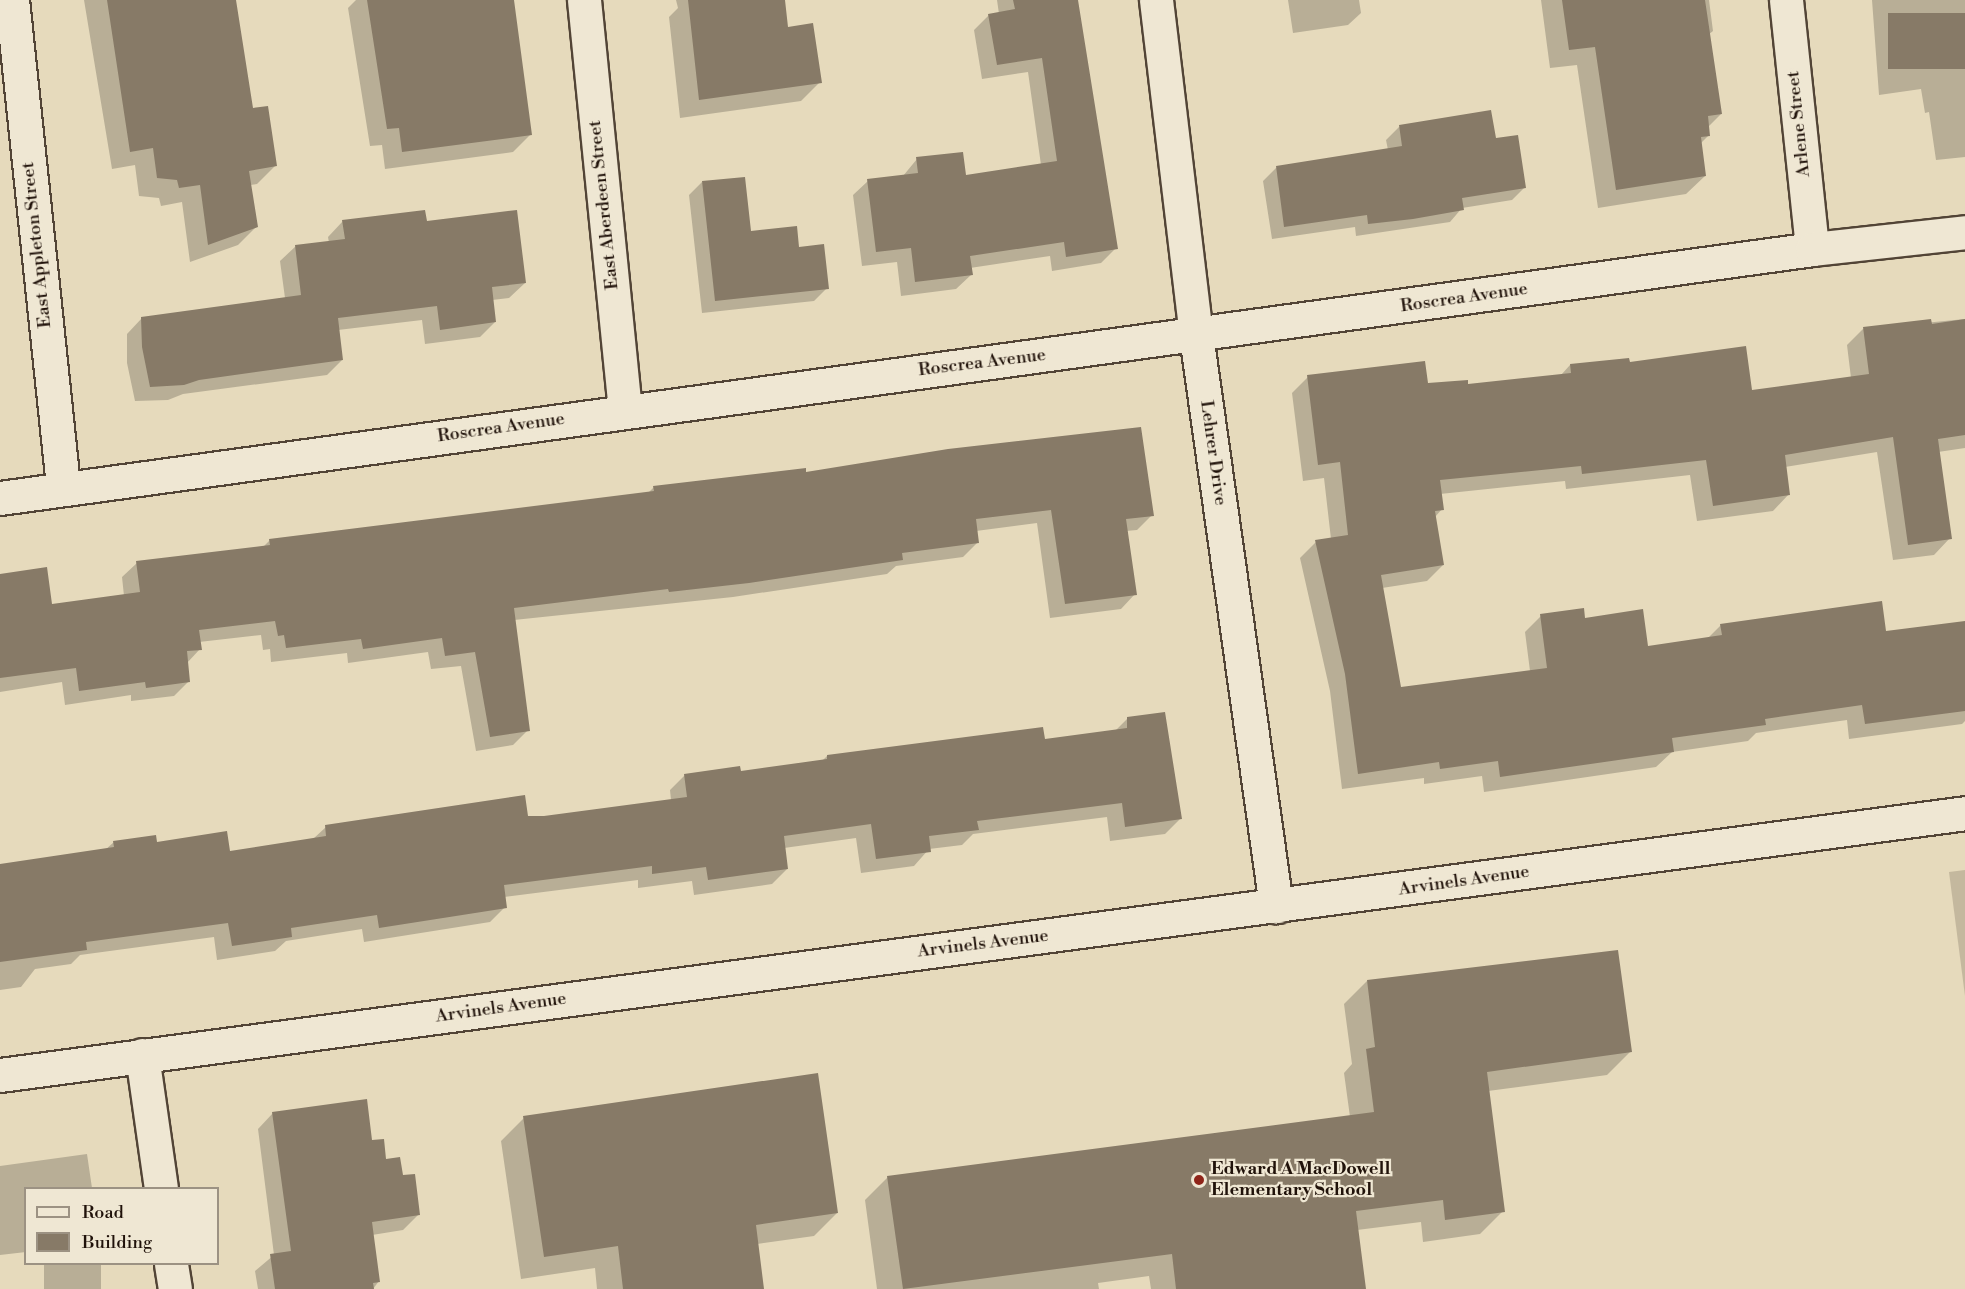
<!DOCTYPE html>
<html>
<head>
<meta charset="utf-8">
<style>
	body { margin:0 }
	#map { position:relative; width:1965px; height:1289px; overflow:hidden; background:#e6dabc; font-family:"Libre Bodoni",serif }
	div>[style] { position:absolute }
	.green>* { inset:0; background:#c4b89e }
	.shadow>* { inset:0; background:#0003; transform-origin:0 0 }
	.building>* { inset:0; background:#877a67; transform-origin:0 0 }
	.roads { filter:drop-shadow(2px 0 #524436) drop-shadow(-2px 0 #524436) drop-shadow(0 2px #524436) drop-shadow(0 -2px #524436) }
	.street>* { height:33px; margin:-16.5px; padding:0 16.5px; transform-origin:16.5px; border-radius:16.5px; background:#efe7d3 }
	.dots>* { width:16px; height:16px; translate:-50% -50%; box-sizing:border-box; border:3px solid #efe7d3; border-radius:50% }
	span { translate:-50% -50%; white-space:nowrap; text-align:center; line-height:1.15; -webkit-text-stroke:4.5px #efe7d3; paint-order:stroke }
	.street-label { font-size:18px; color:#20120a }
	.poi-label { font-size:18px; color:#20120a; font-weight:700 }
	.left { translate:0 -50%; text-align:left }
	.legend { position:absolute; left:24px; top:1187px; width:195px; height:78px; box-sizing:border-box; background:#efe7d3; border:2px solid #9c9283; margin:0; padding:8px 10px; list-style:none; font-size:18px; color:#20120a }
	.legend li { display:flex; align-items:center; gap:12px; height:30px }
	.legend b { width:30px; border:2px solid #9c9283 }
</style>
</head>
<body>
<div id="map">
	<div class="green">
		<i style="clip-path:polygon(1965px 870px,1965px 996px,1949px 872px)"></i>
	</div>
	<div class="shadow">
		<i style="clip-path:polygon(84px 0,235px 0,251px 110px,275px 166px,257px 184px,250px 185px,257px 226px,238px 245px,190px 262px,182px 202px,161px 206px,159px 198px,139px 196px,135px 165px,112px 169px)"></i>
		<i style="clip-path:polygon(356px 0,512px 0,530px 135px,513px 152px,385px 169px,382px 145px,370px 146px,348px 8px)"></i>
		<i style="clip-path:polygon(676px 0,783px 0,787px 29px,820px 82px,801px 101px,680px 118px,669px 17px,678px 8px)"></i>
		<i style="clip-path:polygon(997px 0,1077px 0,1116px 248px,1101px 263px,1052px 271px,1050px 256px,970px 268px,971px 275px,956px 289px,901px 296px,897px 262px,862px 266px,853px 195px,868px 181px,903px 176px,917px 159px,965px 177px,1041px 165px,1028px 72px,982px 79px,974px 30px,989px 15px,999px 14px)"></i>
		<i style="clip-path:polygon(1288px 0,1359px 0,1361px 13px,1348px 25px,1293px 33px)"></i>
		<i style="clip-path:polygon(1541px 0,1709px 0,1713px 31px,1708px 35px,1721px 114px,1708px 127px,1709px 135px,1700px 144px,1705px 176px,1686px 194px,1598px 208px,1577px 65px,1550px 68px)"></i>
		<i style="clip-path:polygon(1872px 0,1965px 0,1965px 157px,1936px 160px,1929px 112px,1925px 113px,1921px 89px,1879px 95px)"></i>
		<i style="clip-path:polygon(1399px 127px,1494px 140px,1525px 187px,1512px 200px,1462px 208px,1450px 222px,1356px 236px,1355px 227px,1272px 239px,1263px 181px,1276px 168px,1388px 150px,1386px 140px)"></i>
		<i style="clip-path:polygon(702px 182px,749px 233px,798px 248px,827px 288px,814px 301px,702px 313px,689px 195px)"></i>
		<i style="clip-path:polygon(343px 221px,426px 223px,525px 283px,509px 298px,492px 300px,495px 322px,480px 337px,425px 344px,422px 320px,338px 330px,342px 360px,327px 375px,183px 394px,168px 400px,135px 401px,127px 363px,127px 334px,142px 318px,285px 298px,280px 261px,296px 246px,329px 243px,328px 237px)"></i>
		<i style="clip-path:polygon(1965px 319px,1965px 448px,1938px 452px,1950px 538px,1934px 555px,1893px 560px,1877px 452px,1785px 467px,1789px 494px,1773px 511px,1697px 521px,1690px 475px,1566px 489px,1565px 481px,1440px 494px,1442px 509px,1435px 517px,1443px 565px,1427px 581px,1382px 588px,1400px 688px,1530px 671px,1525px 632px,1541px 616px,1584px 620px,1647px 648px,1707px 639px,1721px 625px,1885px 633px,1965px 622px,1965px 721px,1962px 724px,1849px 739px,1847px 720px,1756px 733px,1748px 741px,1672px 752px,1656px 767px,1484px 792px,1482px 776px,1424px 784px,1424px 778px,1342px 789px,1330px 691px,1300px 558px,1316px 542px,1331px 539px,1324px 478px,1303px 481px,1292px 393px,1308px 377px,1467px 385px,1561px 375px,1570px 365px,1629px 364px,1751px 392px,1851px 378px,1847px 345px,1863px 329px)"></i>
		<i style="clip-path:polygon(805px 474px,1152px 515px,1137px 530px,1126px 531px,1135px 594px,1121px 609px,1050px 618px,1037px 523px,976px 531px,978px 542px,963px 557px,896px 566px,887px 574px,733px 597px,514px 620px,528px 730px,513px 745px,476px 751px,461px 666px,431px 669px,428px 652px,348px 663px,347px 653px,271px 662px,270px 649px,263px 650px,261px 635px,199px 642px,200px 649px,187px 663px,189px 681px,174px 696px,131px 701px,131px 695px,65px 705px,62px 682px,0 692px,0 577px,50px 606px,124px 596px,122px 577px,137px 563px,263px 547px,270px 540px,648px 493px,654px 487px)"></i>
		<i style="clip-path:polygon(1164px 714px,1180px 819px,1165px 834px,1110px 841px,1107px 817px,973px 834px,962px 845px,929px 849px,914px 866px,861px 873px,856px 838px,784px 848px,787px 869px,772px 884px,694px 895px,692px 881px,638px 888px,638px 880px,504px 897px,505px 907px,490px 922px,364px 942px,362px 929px,286px 941px,275px 951px,217px 960px,214px 937px,80px 955px,71px 964px,35px 969px,21px 987px,0 990px,0 867px,105px 850px,114px 842px,229px 852px,313px 839px,326px 827px,544px 817px,671px 800px,670px 790px,685px 775px,740px 773px,822px 761px,827px 756px,1044px 741px,1115px 731px,1127px 719px)"></i>
		<i style="clip-path:polygon(1367px 981px,1630px 1052px,1607px 1075px,1488px 1091px,1503px 1211px,1480px 1234px,1423px 1242px,1421px 1222px,1357px 1230px,1364px 1289px,1151px 1289px,1149px 1276px,1098px 1283px,1099px 1289px,877px 1289px,865px 1200px,888px 1177px,1350px 1117px,1344px 1073px,1352px 1064px,1344px 1004px)"></i>
		<i style="clip-path:polygon(273px 1113px,371px 1142px,402px 1177px,418px 1215px,403px 1230px,372px 1235px,379px 1281px,373px 1289px,258px 1289px,255px 1271px,274px 1255px,258px 1129px)"></i>
		<i style="clip-path:polygon(524px 1118px,837px 1213px,814px 1236px,757px 1244px,763px 1289px,597px 1289px,595px 1268px,521px 1279px,501px 1141px)"></i>
		<i style="clip-path:polygon(87px 1154px,92px 1188px,26px 1188px,26px 1252px,0 1255px,0 1166px)"></i>
		<i style="left:44px;top:1264px;width:57px;height:25px"></i>
	</div>
	<div class="building">
		<i style="clip-path:polygon(107px 0,236px 0,253px 108px,268px 106px,277px 166px,249px 171px,258px 227px,208px 245px,200px 185px,179px 188px,177px 180px,157px 178px,153px 148px,130px 152px)"></i>
		<i style="clip-path:polygon(367px 0,514px 0,532px 135px,402px 152px,399px 128px,387px 129px)"></i>
		<i style="clip-path:polygon(688px 0,785px 0,788px 27px,813px 23px,822px 83px,699px 100px)"></i>
		<i style="clip-path:polygon(1013px 0,1078px 0,1118px 249px,1066px 257px,1064px 242px,970px 256px,973px 275px,915px 282px,911px 248px,876px 252px,867px 179px,918px 173px,916px 157px,963px 152px,966px 175px,1057px 161px,1042px 58px,997px 65px,988px 14px,1015px 9px)"></i>
		<i style="clip-path:polygon(1562px 0,1705px 0,1722px 114px,1708px 116px,1710px 136px,1701px 137px,1706px 176px,1616px 190px,1595px 47px,1569px 50px)"></i>
		<i style="left:1965px;top:13px;width:56px;height:77px;rotate:90deg"></i>
		<i style="clip-path:polygon(1491px 110px,1496px 138px,1518px 135px,1526px 188px,1462px 198px,1464px 210px,1413px 219px,1368px 224px,1367px 215px,1284px 227px,1276px 166px,1402px 146px,1399px 125px)"></i>
		<i style="clip-path:polygon(745px 177px,751px 231px,797px 226px,799px 247px,824px 244px,829px 289px,715px 301px,702px 181px)"></i>
		<i style="clip-path:polygon(425px 210px,427px 221px,517px 210px,526px 283px,492px 287px,496px 322px,440px 330px,437px 306px,338px 318px,343px 360px,199px 380px,184px 385px,150px 387px,142px 347px,141px 317px,301px 295px,295px 245px,345px 239px,342px 220px)"></i>
		<i style="clip-path:polygon(1931px 319px,1932px 324px,1965px 319px,1965px 435px,1938px 439px,1952px 539px,1908px 545px,1893px 437px,1785px 455px,1790px 495px,1713px 506px,1706px 460px,1582px 474px,1581px 466px,1440px 480px,1444px 510px,1435px 511px,1444px 565px,1381px 575px,1401px 687px,1547px 668px,1540px 614px,1584px 608px,1585px 618px,1643px 609px,1648px 646px,1722px 635px,1720px 624px,1882px 601px,1886px 631px,1965px 621px,1965px 711px,1865px 724px,1862px 705px,1765px 719px,1766px 725px,1672px 738px,1674px 752px,1500px 777px,1498px 761px,1440px 769px,1439px 762px,1358px 774px,1345px 674px,1315px 540px,1348px 535px,1340px 462px,1318px 465px,1307px 375px,1425px 361px,1428px 383px,1468px 380px,1468px 384px,1571px 373px,1570px 364px,1629px 358px,1630px 362px,1746px 346px,1752px 390px,1869px 374px,1863px 327px)"></i>
		<i style="clip-path:polygon(1141px 427px,1154px 516px,1126px 519px,1137px 595px,1065px 604px,1051px 510px,976px 519px,979px 543px,902px 553px,903px 560px,749px 583px,669px 592px,668px 589px,514px 608px,530px 731px,490px 737px,475px 652px,445px 656px,442px 638px,363px 649px,361px 639px,286px 648px,284px 635px,278px 636px,275px 621px,199px 630px,202px 650px,187px 651px,190px 682px,146px 688px,145px 682px,79px 691px,76px 668px,0 678px,0 574px,47px 567px,52px 604px,140px 592px,136px 561px,270px 545px,269px 539px,654px 491px,653px 486px,806px 468px,806px 472px,948px 449px)"></i>
		<i style="clip-path:polygon(1165px 712px,1182px 819px,1125px 827px,1122px 803px,977px 821px,979px 830px,929px 836px,931px 852px,876px 859px,871px 824px,784px 836px,788px 869px,708px 880px,706px 867px,652px 874px,652px 866px,504px 885px,507px 908px,379px 928px,377px 915px,291px 928px,292px 937px,232px 946px,228px 923px,86px 942px,87px 950px,0 962px,0 864px,114px 847px,113px 841px,156px 835px,157px 842px,227px 831px,230px 851px,326px 836px,325px 825px,525px 795px,528px 816px,544px 816px,687px 797px,684px 774px,740px 766px,741px 771px,827px 759px,827px 755px,1043px 727px,1045px 739px,1127px 728px,1127px 717px)"></i>
		<i style="clip-path:polygon(1618px 950px,1632px 1052px,1487px 1072px,1505px 1212px,1445px 1220px,1443px 1200px,1356px 1211px,1366px 1289px,1176px 1289px,1172px 1254px,903px 1289px,887px 1176px,1374px 1112px,1366px 1049px,1375px 1047px,1367px 980px)"></i>
		<i style="clip-path:polygon(818px 1073px,838px 1213px,756px 1225px,764px 1289px,623px 1289px,618px 1246px,544px 1257px,523px 1116px)"></i>
		<i style="clip-path:polygon(367px 1099px,372px 1140px,384px 1139px,386px 1159px,400px 1157px,403px 1175px,415px 1174px,420px 1215px,372px 1222px,380px 1282px,373px 1283px,374px 1289px,275px 1289px,270px 1254px,291px 1251px,272px 1112px)"></i>
	</div>
	<div class="roads">
		<div class="street">
			<i style="left:12px;top:0;width:492px;rotate:84deg"></i>
			<i style="left:584px;top:0;width:412px;rotate:84.3deg"></i>
			<i style="left:1156px;top:0;width:337px;rotate:83.2deg"></i>
			<i style="left:1196px;top:335px;width:577px;rotate:82.02deg"></i>
			<i style="left:1786px;top:0;width:250px;rotate:84deg"></i>
			<i style="left:0;top:498px;width:1829px;rotate:-7.82deg"></i>
			<i style="left:1812px;top:249px;width:154px;rotate:-6.3deg"></i>
			<i style="left:142px;top:1055px;width:134px;rotate:81.9deg"></i>
			<i style="left:0;top:1075px;width:1982px;rotate:-7.59deg"></i>
			<i style="left:171px;top:1264px;width:25px;rotate:81deg"></i>
		</div>
	</div>
	<div class="dots">
		<i style="left:1199px;top:1180px;background:#8f2418"></i>
	</div>
	<div class="street-label">
		<span style="left:1799px;top:124px;rotate:-96deg">Arlene Street</span>
		<span style="left:604px;top:205px;rotate:-96deg">East Aberdeen Street</span>
		<span style="left:37px;top:245px;rotate:-96deg">East Appleton Street</span>
		<span style="left:1464px;top:298px;rotate:-8deg">Roscrea Avenue</span>
		<span style="left:982px;top:363px;rotate:-7deg">Roscrea Avenue</span>
		<span style="left:501px;top:428px;rotate:-8deg">Roscrea Avenue</span>
		<span style="left:1213px;top:453px;rotate:82deg">Lehrer Drive</span>
		<span style="left:1464px;top:881px;rotate:-8deg">Arvinels Avenue</span>
		<span style="left:983px;top:944px;rotate:-7deg">Arvinels Avenue</span>
		<span style="left:501px;top:1008px;rotate:-8deg">Arvinels Avenue</span>
	</div>
	<div class="poi-label">
		<span class="left" style="left:1211px;top:1180px">Edward A MacDowell<br>Elementary School</span>
	</div>
	<ul class="legend">
	<li><b style="height:8px;background:#efe7d3"></b>Road</li>
	<li><b style="height:16px;background:#877a67"></b>Building</li>
	</ul>
</div>
</body>
</html>
